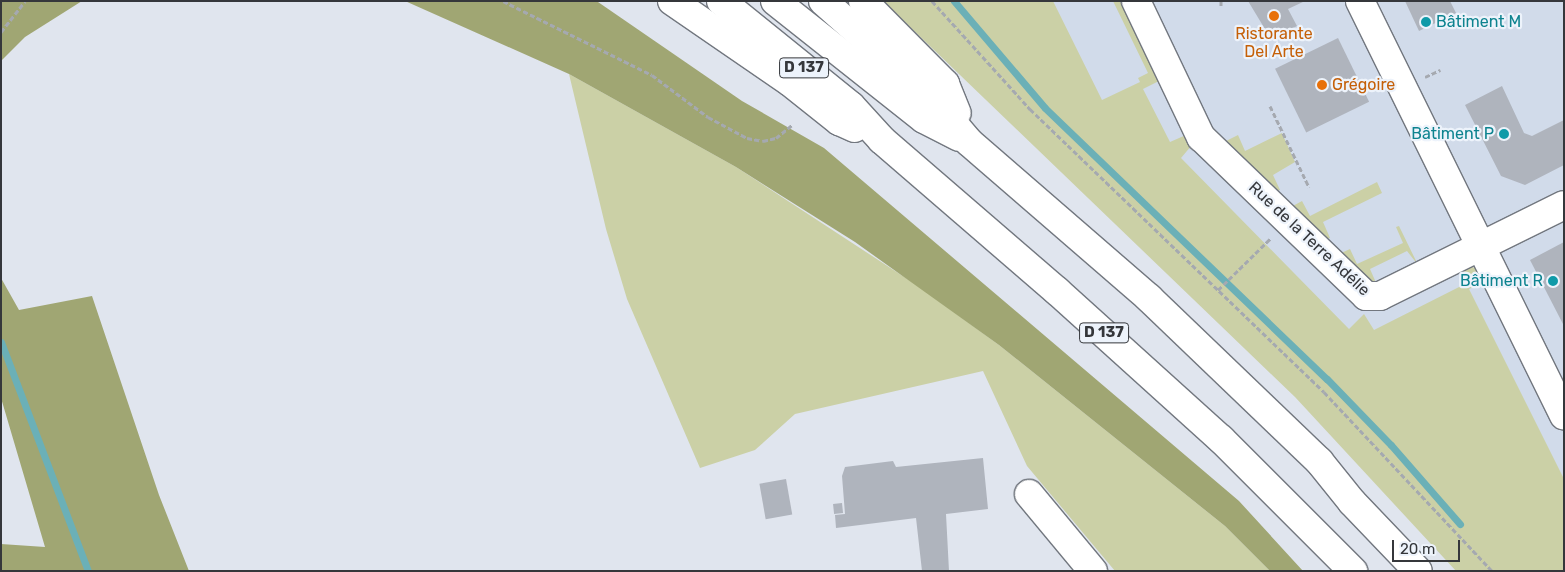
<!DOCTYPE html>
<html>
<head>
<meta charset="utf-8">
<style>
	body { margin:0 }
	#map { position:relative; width:1565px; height:572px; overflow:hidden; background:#e0e5ee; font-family:Rubik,sans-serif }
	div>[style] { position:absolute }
	.built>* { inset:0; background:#d1dbea }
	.green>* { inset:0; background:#cbd0a6 }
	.forest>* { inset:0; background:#a0a673 }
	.stream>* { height:7px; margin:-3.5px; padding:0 3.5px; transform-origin:3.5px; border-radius:3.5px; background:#6bb0b7 }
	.building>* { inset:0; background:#afb4bd; transform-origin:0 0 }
	.path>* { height:3px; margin-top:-1.5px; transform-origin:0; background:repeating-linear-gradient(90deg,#a5a9b0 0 5px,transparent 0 7.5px) }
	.roads { filter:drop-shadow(1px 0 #72777f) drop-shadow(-1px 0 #72777f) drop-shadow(0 1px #72777f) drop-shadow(0 -1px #72777f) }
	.minor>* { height:28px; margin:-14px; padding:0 14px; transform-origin:14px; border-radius:14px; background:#fff }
	.highway>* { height:28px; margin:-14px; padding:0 14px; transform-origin:14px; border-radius:14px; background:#fff }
	.dots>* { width:14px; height:14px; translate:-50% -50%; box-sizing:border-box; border:2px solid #edf3fb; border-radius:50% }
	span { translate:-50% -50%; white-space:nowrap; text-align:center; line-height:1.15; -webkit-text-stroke:4.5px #edf3fb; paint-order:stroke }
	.shield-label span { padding:1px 4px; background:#edf3fb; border:1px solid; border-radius:4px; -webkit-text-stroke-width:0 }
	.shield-label { font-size:15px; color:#35373b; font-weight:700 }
	.culture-label { font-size:16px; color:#0d838f }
	.left { translate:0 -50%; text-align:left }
	.right { translate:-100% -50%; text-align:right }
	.food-label { font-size:16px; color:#c56008 }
	.street-label { font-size:16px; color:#35373b }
	.frame { position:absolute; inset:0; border:2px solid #35373b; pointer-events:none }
	.scale { position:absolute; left:1392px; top:540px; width:68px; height:22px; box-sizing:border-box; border:2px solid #35373b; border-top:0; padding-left:6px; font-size:15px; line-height:18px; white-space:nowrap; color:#35373b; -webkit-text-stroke:4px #edf3fb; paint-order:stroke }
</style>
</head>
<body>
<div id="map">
	<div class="built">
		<i style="clip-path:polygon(954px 1px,1564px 1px,1564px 571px)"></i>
	</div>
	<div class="green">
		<i style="clip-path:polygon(883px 1px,1053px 1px,1102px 100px,1140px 82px,1138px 78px,1148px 73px,1113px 1px,1120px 1px,1159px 81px,1143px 89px,1170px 142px,1186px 135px,1192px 145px,1181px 158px,1349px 329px,1364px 314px,1374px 330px,1467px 283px,1461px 268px,1467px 265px,1480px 270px,1485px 282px,1469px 289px,1564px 479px,1564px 571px,1456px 571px,1295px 397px)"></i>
		<i style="clip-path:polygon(569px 74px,736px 167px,918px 286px,999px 345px,1225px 526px,1270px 571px,1115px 571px,1027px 466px,983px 371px,795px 414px,755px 450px,700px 468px,627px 299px,606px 229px)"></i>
		<i style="clip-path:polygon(1282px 133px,1295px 162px,1273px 175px,1280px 190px,1277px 191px,1226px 141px,1238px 135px,1245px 151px)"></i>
		<i style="clip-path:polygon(1377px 182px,1382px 193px,1323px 222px,1330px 238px,1325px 240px,1291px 207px,1302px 201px,1310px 216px)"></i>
		<i style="clip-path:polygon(1399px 226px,1418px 265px,1407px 251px,1370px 269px,1377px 285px,1372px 287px,1339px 254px,1350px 249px,1357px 264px,1403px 243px,1396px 227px)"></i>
	</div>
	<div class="forest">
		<i style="clip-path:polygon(1px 1px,82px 1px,25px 37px,1px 61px)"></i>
		<i style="clip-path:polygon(405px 1px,598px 2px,742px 101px,824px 148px,1239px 501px,1303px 571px,1270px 571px,1225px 526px,999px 345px,855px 242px,736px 167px,569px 74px)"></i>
		<i style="clip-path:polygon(1px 278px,19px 310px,92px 296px,159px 495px,189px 571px,1px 571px,1px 544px,45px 547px,1px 398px)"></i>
	</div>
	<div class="stream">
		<i style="left:954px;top:1px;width:140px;rotate:49.6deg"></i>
		<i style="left:1045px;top:108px;width:391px;rotate:43.9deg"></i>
		<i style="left:1327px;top:379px;width:92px;rotate:45.9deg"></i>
		<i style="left:1391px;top:445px;width:105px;rotate:48.9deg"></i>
		<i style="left:1px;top:342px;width:245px;rotate:69.2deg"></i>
	</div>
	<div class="building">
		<i style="clip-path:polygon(1248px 1px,1305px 1px,1288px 9px,1297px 26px,1271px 39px)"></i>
		<i style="clip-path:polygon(1405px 1px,1450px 1px,1456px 13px,1419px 31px)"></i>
		<i style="left:1338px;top:38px;width:71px;height:70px;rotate:64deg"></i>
		<i style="clip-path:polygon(1502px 86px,1524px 133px,1532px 136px,1564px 120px,1564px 165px,1525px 185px,1501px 176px,1465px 105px)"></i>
		<i style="clip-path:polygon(1564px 242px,1564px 326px,1530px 260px)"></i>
		<i style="clip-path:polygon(983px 458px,988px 509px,946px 514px,949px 571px,922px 571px,916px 518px,836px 528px,835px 515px,845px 514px,842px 476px,845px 467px,893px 461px,896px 467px)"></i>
		<i style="left:786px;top:479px;width:36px;height:27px;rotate:80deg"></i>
		<i style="left:842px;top:503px;width:10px;height:9px;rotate:84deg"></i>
	</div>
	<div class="path">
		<i style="left:503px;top:1px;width:166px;rotate:26.4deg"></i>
		<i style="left:652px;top:75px;width:70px;rotate:36.9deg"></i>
		<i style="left:708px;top:117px;width:44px;rotate:28.3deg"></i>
		<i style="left:747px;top:138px;width:16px;rotate:11deg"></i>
		<i style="left:763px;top:141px;width:13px;rotate:-13deg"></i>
		<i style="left:776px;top:138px;width:21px;rotate:-39deg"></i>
		<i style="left:932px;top:1px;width:146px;rotate:47.8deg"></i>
		<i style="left:1030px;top:109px;width:408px;rotate:43.9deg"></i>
		<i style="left:1324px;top:392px;width:245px;rotate:46.8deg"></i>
		<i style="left:1221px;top:1px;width:5px;rotate:90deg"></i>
		<i style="left:1px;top:32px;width:39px;rotate:-52deg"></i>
		<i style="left:1425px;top:77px;width:17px;rotate:-25deg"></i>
		<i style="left:1270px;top:106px;width:90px;rotate:64.3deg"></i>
		<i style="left:1218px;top:290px;width:74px;rotate:-44.5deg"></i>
	</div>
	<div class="roads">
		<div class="minor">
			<i style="left:1136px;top:1px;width:151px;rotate:64.5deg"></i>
			<i style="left:1201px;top:137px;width:229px;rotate:43.9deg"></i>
			<i style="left:1366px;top:296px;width:14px"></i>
			<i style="left:1380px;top:296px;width:205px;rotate:-26.3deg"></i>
			<i style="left:1360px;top:1px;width:462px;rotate:63.8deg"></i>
			<i style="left:1029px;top:494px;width:100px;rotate:50.3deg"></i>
		</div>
		<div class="highway">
			<i style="left:672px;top:1px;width:143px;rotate:34.5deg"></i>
			<i style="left:790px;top:82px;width:63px;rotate:38.5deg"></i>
			<i style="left:839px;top:121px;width:17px;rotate:24deg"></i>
			<i style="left:721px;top:1px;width:167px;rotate:38.9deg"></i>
			<i style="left:851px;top:106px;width:46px;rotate:47.6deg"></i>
			<i style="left:882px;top:140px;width:231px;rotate:40.8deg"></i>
			<i style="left:1057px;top:291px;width:221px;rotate:42.1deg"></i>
			<i style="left:1221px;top:439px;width:187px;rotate:45deg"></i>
			<i style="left:775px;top:1px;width:190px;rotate:38.4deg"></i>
			<i style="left:924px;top:119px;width:39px;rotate:27deg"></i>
			<i style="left:823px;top:1px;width:144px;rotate:41.6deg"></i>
			<i style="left:931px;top:97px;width:59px;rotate:49.8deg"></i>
			<i style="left:969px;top:142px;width:238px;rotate:40.9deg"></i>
			<i style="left:1149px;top:298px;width:236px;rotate:43.8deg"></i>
			<i style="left:1319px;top:461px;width:53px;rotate:51.2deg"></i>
			<i style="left:1352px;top:502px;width:95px;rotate:46.3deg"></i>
			<i style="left:863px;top:1px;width:117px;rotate:45.3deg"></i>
			<i style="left:945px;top:84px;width:31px;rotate:68deg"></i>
		</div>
	</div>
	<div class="dots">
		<i style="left:1274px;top:16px;background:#e8710a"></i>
		<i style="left:1426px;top:22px;background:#0f9aa8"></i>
		<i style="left:1322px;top:85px;background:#e8710a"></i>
		<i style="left:1504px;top:134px;background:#0f9aa8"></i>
		<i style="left:1553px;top:281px;background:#0f9aa8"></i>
	</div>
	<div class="shield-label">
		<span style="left:804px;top:68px">D 137</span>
		<span style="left:1104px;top:333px">D 137</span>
	</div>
	<div class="culture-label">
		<span class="left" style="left:1436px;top:22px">Bâtiment M</span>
		<span class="right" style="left:1494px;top:134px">Bâtiment P</span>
		<span class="right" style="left:1543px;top:281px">Bâtiment R</span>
	</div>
	<div class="food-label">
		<span style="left:1274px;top:43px">Ristorante<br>Del Arte</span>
		<span class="left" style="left:1332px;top:85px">Grégoire</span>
	</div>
	<div class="street-label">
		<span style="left:1309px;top:239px;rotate:43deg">Rue de la Terre Adélie</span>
	</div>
	<div class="frame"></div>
	<div class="scale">20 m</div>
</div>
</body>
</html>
